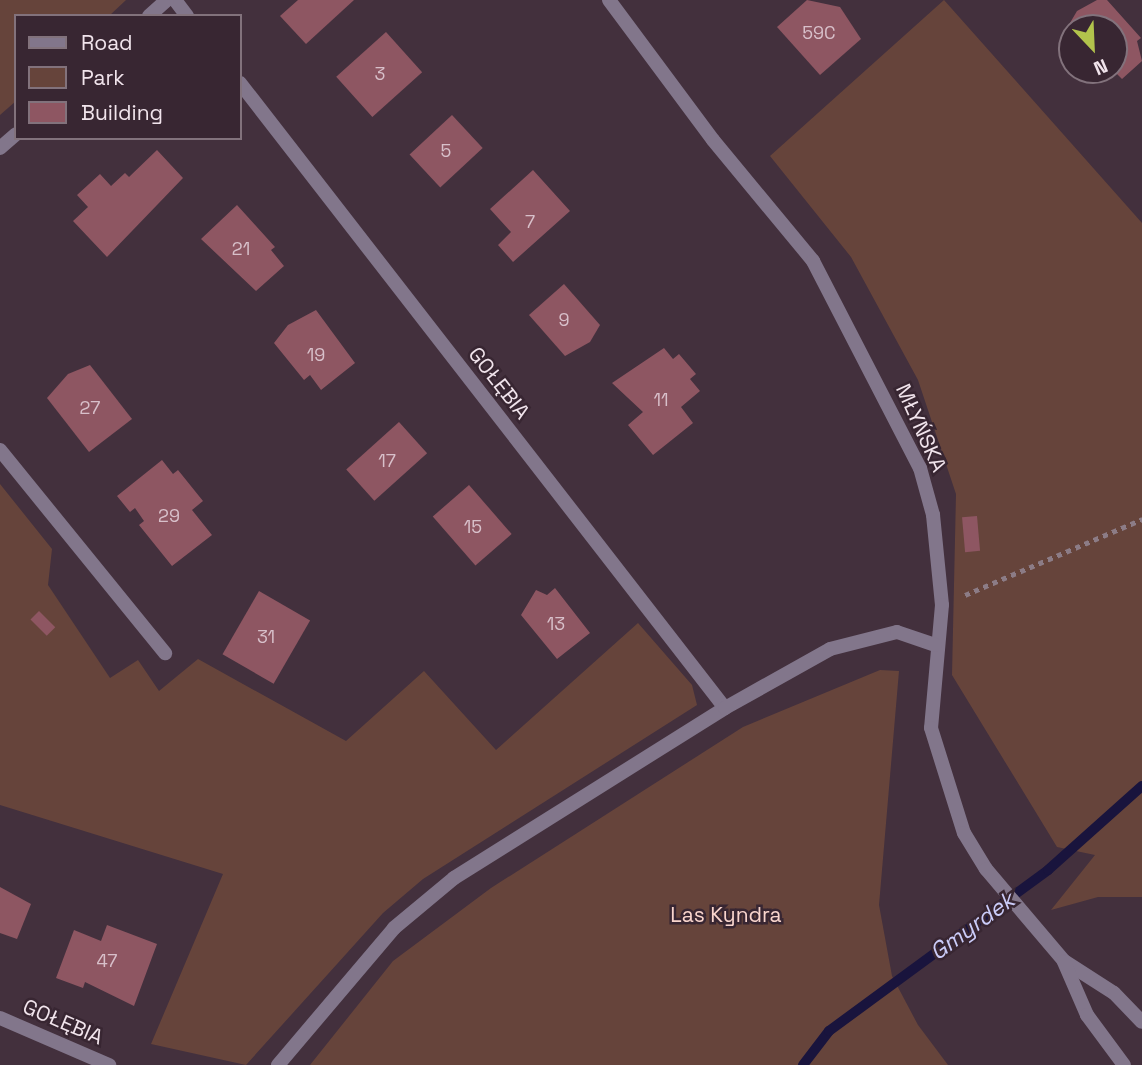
<!DOCTYPE html>
<html>
<head>
<meta charset="utf-8">
<style>
	body { margin:0 }
	#map { position:relative; width:1142px; height:1065px; overflow:hidden; background:#43303d; font-family:"Space Grotesk",sans-serif }
	div>[style] { position:absolute }
	.green>* { inset:0; background:#66443b }
	.stream>* { height:10px; margin:-5px; padding:0 5px; transform-origin:5px; border-radius:5px; background:#19143d }
	.building>* { inset:0; background:#8e5662; transform-origin:0 0 }
	.path>* { height:4.5px; margin-top:-2.25px; transform-origin:0; background:repeating-linear-gradient(90deg,#8c7c86 0 5px,transparent 0 10px) }
	.minor>* { height:14px; margin:-7px; padding:0 7px; transform-origin:7px; border-radius:7px; background:#82768b }
	span { translate:-50% -50%; white-space:nowrap; text-align:center; line-height:1.15; -webkit-text-stroke:5px #382632; paint-order:stroke }
	.number-label { font-size:18px; color:#d8c0ca }
	.number-label span { -webkit-text-stroke-width:0 }
	.street-label { font-size:21px; color:#f1e4ec }
	.park-label { font-size:21px; color:#f9d5cd }
	.water-label { font-size:23px; color:#cbccf9; font-style:italic }
	.legend { position:absolute; left:14px; top:14px; width:228px; height:126px; box-sizing:border-box; background:#382632; border:2px solid #82727c; margin:0; padding:9px 12px; list-style:none; font-size:21px; color:#f1e4ec }
	.legend li { display:flex; align-items:center; gap:14px; height:35px }
	.legend b { width:35px; border:2px solid #82727c }
	.north { position:absolute; left:1058px; top:14px; width:70px; height:70px; box-sizing:border-box; background:#382632; border:2px solid #82727c; border-radius:50%; rotate:157deg; font-size:19px; font-weight:700; line-height:28px; text-align:center; color:#f1e4ec }
	.north::after { content:''; display:block; margin:auto; width:24px; height:32px; background:#b2c34c; clip-path:polygon(50% 0,100% 100%,50% 72%,0 100%) }
</style>
</head>
<body>
<div id="map">
	<div class="green">
		<i style="clip-path:polygon(0 0,126px 0,109px 16px,16px 16px,16px 101px,0 115px)"></i>
		<i style="clip-path:polygon(944px 0,1142px 223px,1142px 897px,1098px 897px,1051px 910px,1095px 855px,1057px 847px,952px 675px,956px 494px,918px 380px,851px 257px,770px 156px)"></i>
		<i style="clip-path:polygon(0 484px,52px 549px,48px 585px,110px 678px,138px 660px,159px 691px,198px 659px,346px 741px,424px 671px,496px 750px,638px 623px,692px 685px,697px 705px,423px 879px,383px 913px,246px 1065px,151px 1044px,223px 874px,0 805px)"></i>
		<i style="clip-path:polygon(880px 670px,899px 671px,879px 905px,892px 976px,918px 1025px,948px 1065px,310px 1065px,393px 961px,491px 888px,743px 727px)"></i>
	</div>
	<div class="stream">
		<i style="left:803px;top:1065px;width:43px;rotate:-52.6deg"></i>
		<i style="left:829px;top:1031px;width:272px;rotate:-36.3deg"></i>
		<i style="left:1048px;top:870px;width:126px;rotate:-41.8deg"></i>
	</div>
	<div class="building">
		<i style="clip-path:polygon(298px 0,354px 0,306px 44px,280px 16px)"></i>
		<i style="clip-path:polygon(807px 0,840px 7px,861px 39px,820px 75px,777px 27px)"></i>
		<i style="clip-path:polygon(1097px 0,1107px 0,1141px 38px,1137px 41px,1142px 61px,1122px 79px,1114px 71px,1114px 28px,1072px 28px,1072px 33px,1067px 28px,1077px 11px)"></i>
		<i style="left:386px;top:32px;width:54px;height:67px;rotate:48deg"></i>
		<i style="left:452px;top:115px;width:45px;height:58px;rotate:47deg"></i>
		<i style="clip-path:polygon(157px 150px,183px 178px,107px 257px,73px 221px,88px 207px,77px 195px,100px 174px,111px 186px,125px 173px,129px 177px)"></i>
		<i style="clip-path:polygon(533px 170px,570px 211px,513px 262px,498px 245px,511px 232px,490px 209px)"></i>
		<i style="clip-path:polygon(237px 205px,275px 247px,271px 250px,284px 266px,256px 291px,201px 239px)"></i>
		<i style="clip-path:polygon(564px 284px,600px 325px,590px 342px,565px 356px,529px 315px)"></i>
		<i style="clip-path:polygon(316px 310px,355px 363px,321px 390px,310px 375px,304px 380px,274px 343px,288px 325px)"></i>
		<i style="clip-path:polygon(664px 348px,673px 359px,679px 354px,696px 374px,690px 379px,700px 391px,681px 407px,693px 423px,653px 455px,628px 425px,643px 412px,612px 383px)"></i>
		<i style="clip-path:polygon(90px 365px,132px 419px,89px 452px,47px 398px,68px 374px)"></i>
		<i style="left:399px;top:422px;width:42px;height:71px;rotate:48deg"></i>
		<i style="clip-path:polygon(162px 460px,173px 474px,178px 470px,203px 501px,192px 510px,212px 535px,172px 566px,139px 525px,144px 521px,135px 508px,130px 512px,117px 496px)"></i>
		<i style="left:469px;top:485px;width:65px;height:48px;rotate:49deg"></i>
		<i style="left:977px;top:516px;width:35px;height:15px;rotate:85deg"></i>
		<i style="clip-path:polygon(555px 588px,590px 633px,557px 659px,521px 615px,536px 590px,547px 595px)"></i>
		<i style="left:259px;top:591px;width:59px;height:73px;rotate:30deg"></i>
		<i style="left:39px;top:611px;width:23px;height:12px;rotate:45deg"></i>
		<i style="clip-path:polygon(0 887px,31px 904px,17px 939px,0 933px)"></i>
		<i style="clip-path:polygon(107px 925px,157px 944px,134px 1006px,85px 982px,83px 988px,56px 978px,74px 930px,101px 941px)"></i>
	</div>
	<div class="path">
		<i style="left:965px;top:595px;width:193px;rotate:-23.2deg"></i>
	</div>
	<div class="minor">
		<i style="left:175px;top:0;width:20px;rotate:53deg"></i>
		<i style="left:609px;top:0;width:174px;rotate:53.4deg"></i>
		<i style="left:713px;top:140px;width:157px;rotate:50.4deg"></i>
		<i style="left:813px;top:261px;width:233px;rotate:62.7deg"></i>
		<i style="left:920px;top:468px;width:49px;rotate:74.5deg"></i>
		<i style="left:933px;top:515px;width:90px;rotate:84.3deg"></i>
		<i style="left:942px;top:605px;width:123px;rotate:95.1deg"></i>
		<i style="left:931px;top:728px;width:110px;rotate:72.6deg"></i>
		<i style="left:964px;top:833px;width:42px;rotate:58.6deg"></i>
		<i style="left:986px;top:869px;width:121px;rotate:49.7deg"></i>
		<i style="left:1064px;top:961px;width:59px;rotate:32.6deg"></i>
		<i style="left:1114px;top:993px;width:40px;rotate:46deg"></i>
		<i style="left:149px;top:16px;width:24px;rotate:-42deg"></i>
		<i style="left:240px;top:83px;width:791px;rotate:52.19deg"></i>
		<i style="left:0;top:148px;width:21px;rotate:-41deg"></i>
		<i style="left:0;top:450px;width:262px;rotate:50.9deg"></i>
		<i style="left:1064px;top:962px;width:58px;rotate:66.5deg"></i>
		<i style="left:1087px;top:1015px;width:62px;rotate:53.5deg"></i>
		<i style="left:0;top:1018px;width:119px;rotate:23.3deg"></i>
		<i style="left:278px;top:1065px;width:180px;rotate:-49.7deg"></i>
		<i style="left:394px;top:928px;width:78px;rotate:-39.8deg"></i>
		<i style="left:454px;top:878px;width:320px;rotate:-32.1deg"></i>
		<i style="left:725px;top:708px;width:120px;rotate:-29.3deg"></i>
		<i style="left:830px;top:649px;width:69px;rotate:-14.2deg"></i>
		<i style="left:897px;top:632px;width:40px;rotate:18.9deg"></i>
	</div>
	<div class="number-label">
		<span style="left:819px;top:33px">59C</span>
		<span style="left:380px;top:74px">3</span>
		<span style="left:446px;top:151px">5</span>
		<span style="left:530px;top:222px">7</span>
		<span style="left:241px;top:249px">21</span>
		<span style="left:564px;top:320px">9</span>
		<span style="left:316px;top:355px">19</span>
		<span style="left:661px;top:400px">11</span>
		<span style="left:90px;top:408px">27</span>
		<span style="left:387px;top:461px">17</span>
		<span style="left:169px;top:516px">29</span>
		<span style="left:473px;top:527px">15</span>
		<span style="left:556px;top:624px">13</span>
		<span style="left:266px;top:637px">31</span>
		<span style="left:107px;top:961px">47</span>
	</div>
	<div class="street-label">
		<span style="left:499px;top:383px;rotate:52deg">GOŁĘBIA</span>
		<span style="left:921px;top:428px;rotate:66deg">MŁYŃSKA</span>
		<span style="left:63px;top:1022px;rotate:23deg">GOŁĘBIA</span>
	</div>
	<div class="park-label">
		<span style="left:726px;top:915px">Las Kyndra</span>
	</div>
	<div class="water-label">
		<span style="left:972px;top:926px;rotate:-36deg">Gmyrdek</span>
	</div>
	<ul class="legend">
	<li><b style="height:9px;background:#82768b"></b>Road</li>
	<li><b style="height:19px;background:#66443b"></b>Park</li>
	<li><b style="height:19px;background:#8e5662"></b>Building</li>
	</ul>
	<div class="north">N</div>
</div>
</body>
</html>
